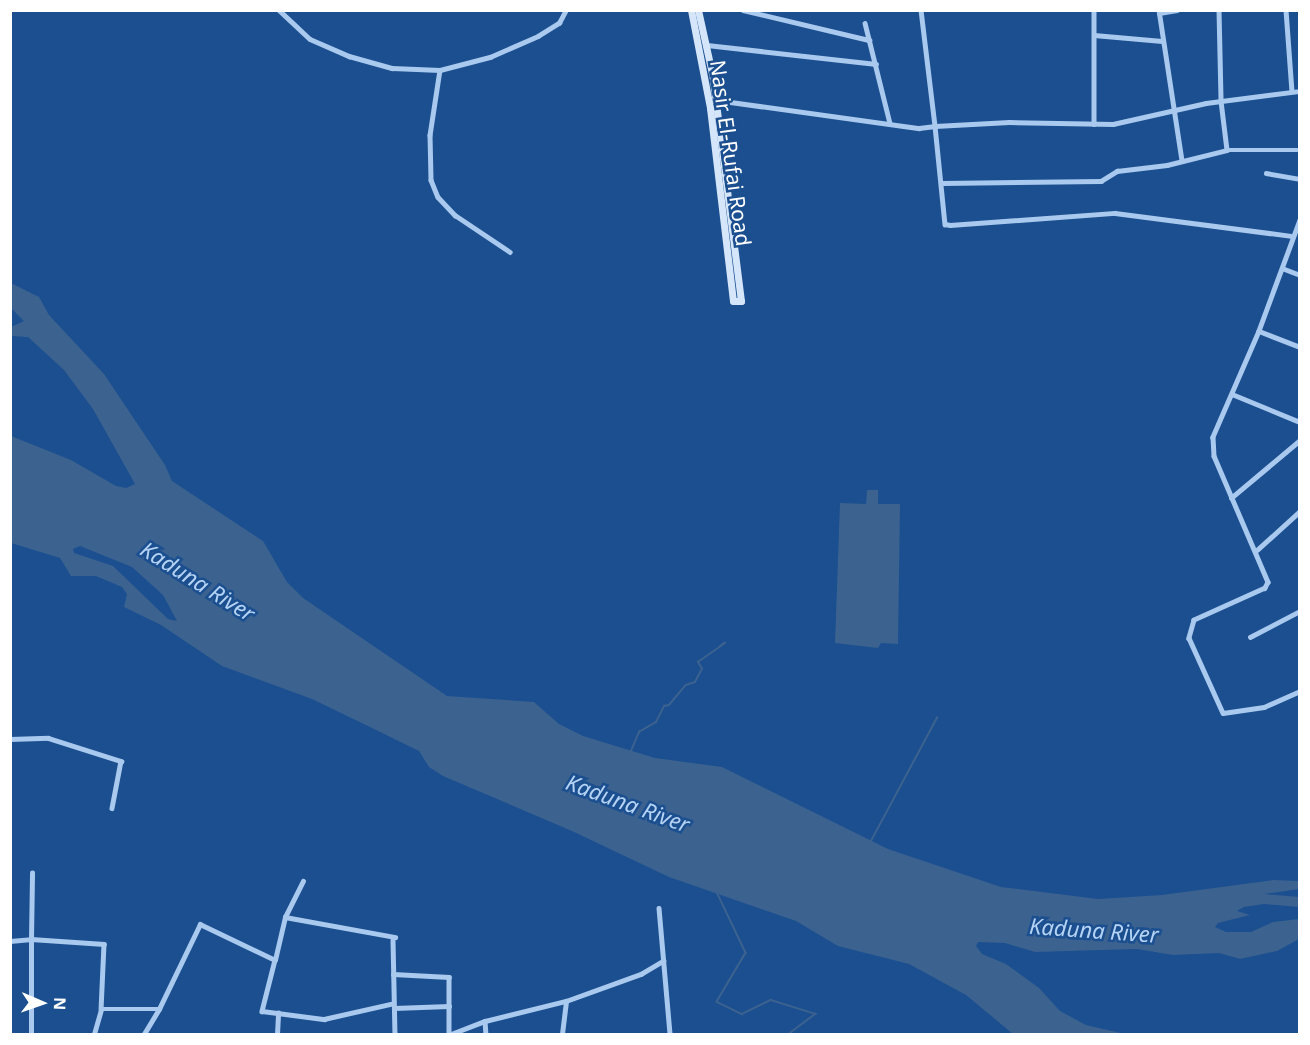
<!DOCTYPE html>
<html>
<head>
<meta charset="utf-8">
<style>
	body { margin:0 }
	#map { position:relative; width:1310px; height:1045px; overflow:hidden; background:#1b4f8f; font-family:"Noto Sans",sans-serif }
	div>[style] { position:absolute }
	.water>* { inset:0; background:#3c6290 }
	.stream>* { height:1.5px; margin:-0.75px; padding:0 0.75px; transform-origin:0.75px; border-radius:0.75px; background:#3c6290 }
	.minor>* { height:4.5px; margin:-2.25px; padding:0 2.25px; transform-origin:2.25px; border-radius:2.25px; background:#a9c9ee }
	.secondary>* { height:7px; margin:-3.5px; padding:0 3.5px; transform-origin:3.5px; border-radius:3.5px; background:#d6e6fa }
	span { translate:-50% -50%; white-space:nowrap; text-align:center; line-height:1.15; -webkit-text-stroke:5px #1b4f8f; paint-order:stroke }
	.street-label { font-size:21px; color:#fff }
	.water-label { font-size:22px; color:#b5d3f5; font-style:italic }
	.frame { position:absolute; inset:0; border:12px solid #fff; pointer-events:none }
	.north { position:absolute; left:12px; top:973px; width:60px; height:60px; -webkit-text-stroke:4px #1b4f8f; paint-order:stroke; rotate:92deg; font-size:16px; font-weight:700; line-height:24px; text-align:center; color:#fff }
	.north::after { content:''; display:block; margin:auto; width:21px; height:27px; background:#fff; clip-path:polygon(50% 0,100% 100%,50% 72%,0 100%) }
</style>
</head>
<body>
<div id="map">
	<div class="water">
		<i style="clip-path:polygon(evenodd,11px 283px,39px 297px,49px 315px,104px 374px,165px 465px,172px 481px,263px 541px,287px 582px,303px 598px,447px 696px,534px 702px,559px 724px,583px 736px,655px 758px,722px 767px,888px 849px,1001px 887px,1098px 899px,1162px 895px,1273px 880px,1299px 881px,1299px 889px,1264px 894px,1299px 897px,1299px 907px,1264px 904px,1244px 907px,1237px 911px,1250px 915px,1218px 923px,1215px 927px,1226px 932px,1251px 932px,1273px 922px,1299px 919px,1299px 939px,1277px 951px,1240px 959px,1219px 953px,1173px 955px,1137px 949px,1035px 952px,1005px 943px,978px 942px,976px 946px,982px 954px,1006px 964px,1039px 988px,1060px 1011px,1086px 1025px,1125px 1034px,1013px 1034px,966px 995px,909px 964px,838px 946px,796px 921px,669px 877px,572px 831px,443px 776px,429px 767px,419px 751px,372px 728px,312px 699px,222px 666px,161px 625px,124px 607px,127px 594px,122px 587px,96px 576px,71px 576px,60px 558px,11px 543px,11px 436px,71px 460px,116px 486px,126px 488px,135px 484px,93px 409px,64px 370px,28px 337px,11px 336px,11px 327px,24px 321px,11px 308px,11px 283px,80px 546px,132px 567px,163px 595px,177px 621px,168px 619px,113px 566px,74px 553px,73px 549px,80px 546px)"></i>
		<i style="clip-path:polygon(867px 490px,878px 490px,878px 504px,900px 504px,898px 644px,881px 643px,878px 648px,835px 643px,840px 503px,866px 504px)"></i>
	</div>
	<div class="stream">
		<i style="left:631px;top:751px;width:21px;rotate:-67deg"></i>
		<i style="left:639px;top:732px;width:20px;rotate:-30deg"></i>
		<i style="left:656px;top:722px;width:18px;rotate:-63deg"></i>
		<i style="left:664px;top:706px;width:5px;rotate:-11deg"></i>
		<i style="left:669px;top:705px;width:26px;rotate:-50deg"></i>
		<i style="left:686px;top:685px;width:9px;rotate:-18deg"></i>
		<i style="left:695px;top:682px;width:15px;rotate:-62deg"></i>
		<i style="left:702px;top:669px;width:8px;rotate:-120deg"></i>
		<i style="left:698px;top:662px;width:33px;rotate:-35deg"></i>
		<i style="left:725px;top:643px;width:6px;rotate:141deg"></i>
		<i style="left:871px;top:841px;width:140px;rotate:-61.8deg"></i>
		<i style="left:716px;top:890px;width:70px;rotate:64.5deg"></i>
		<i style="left:746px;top:953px;width:57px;rotate:120.6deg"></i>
		<i style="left:717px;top:1002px;width:28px;rotate:26deg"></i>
		<i style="left:742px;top:1014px;width:32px;rotate:-26deg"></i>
		<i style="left:771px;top:1000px;width:47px;rotate:17.3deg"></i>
		<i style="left:816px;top:1014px;width:34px;rotate:143deg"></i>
	</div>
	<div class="minor">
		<i style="left:279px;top:10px;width:42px;rotate:43.1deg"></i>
		<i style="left:310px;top:39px;width:43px;rotate:23.6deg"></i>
		<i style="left:349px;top:56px;width:45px;rotate:15.6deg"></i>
		<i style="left:392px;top:68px;width:48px;rotate:2.4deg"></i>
		<i style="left:440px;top:70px;width:52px;rotate:-14.6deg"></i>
		<i style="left:490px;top:57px;width:52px;rotate:-23.6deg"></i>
		<i style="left:538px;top:36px;width:25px;rotate:-32deg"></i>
		<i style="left:559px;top:23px;width:15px;rotate:-62deg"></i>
		<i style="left:743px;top:10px;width:130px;rotate:13.4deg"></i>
		<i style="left:921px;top:10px;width:117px;rotate:83.1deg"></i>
		<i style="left:935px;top:126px;width:74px;rotate:-3.1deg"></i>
		<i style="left:1009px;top:122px;width:104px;rotate:1.1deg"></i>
		<i style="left:1113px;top:124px;width:95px;rotate:-12.7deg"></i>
		<i style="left:1206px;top:103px;width:95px;rotate:-7.3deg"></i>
		<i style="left:1094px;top:10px;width:114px;rotate:90deg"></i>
		<i style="left:1159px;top:10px;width:152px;rotate:81.3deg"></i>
		<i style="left:1219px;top:10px;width:91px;rotate:88.7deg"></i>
		<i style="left:1221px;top:101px;width:49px;rotate:83deg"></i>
		<i style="left:1286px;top:10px;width:81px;rotate:85.8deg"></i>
		<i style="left:1159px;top:13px;width:18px;rotate:-9deg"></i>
		<i style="left:865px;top:23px;width:103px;rotate:76deg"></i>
		<i style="left:1094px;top:35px;width:68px;rotate:5deg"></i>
		<i style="left:707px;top:45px;width:170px;rotate:6.4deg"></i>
		<i style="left:440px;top:70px;width:66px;rotate:98.7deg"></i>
		<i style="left:430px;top:135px;width:45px;rotate:88.7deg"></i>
		<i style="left:431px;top:180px;width:18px;rotate:68deg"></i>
		<i style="left:438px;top:197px;width:25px;rotate:47deg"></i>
		<i style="left:455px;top:215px;width:66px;rotate:33.9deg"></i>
		<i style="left:716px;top:100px;width:205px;rotate:7.9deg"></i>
		<i style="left:919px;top:128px;width:16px;rotate:-7deg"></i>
		<i style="left:935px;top:126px;width:99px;rotate:84.2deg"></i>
		<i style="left:945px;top:224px;width:5px;rotate:11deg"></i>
		<i style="left:950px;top:225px;width:165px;rotate:-4.2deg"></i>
		<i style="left:1115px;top:213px;width:177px;rotate:7.4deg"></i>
		<i style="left:1266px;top:173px;width:35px;rotate:10deg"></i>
		<i style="left:942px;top:183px;width:159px;rotate:-0.7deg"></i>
		<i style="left:1101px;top:181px;width:19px;rotate:-32deg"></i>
		<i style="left:1117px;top:171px;width:50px;rotate:-6.8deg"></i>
		<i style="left:1167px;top:165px;width:62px;rotate:-14deg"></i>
		<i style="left:1227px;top:150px;width:70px"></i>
		<i style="left:1300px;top:220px;width:118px;rotate:110.3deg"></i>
		<i style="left:1259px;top:331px;width:116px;rotate:113.5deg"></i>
		<i style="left:1213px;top:437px;width:19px;rotate:87deg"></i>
		<i style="left:1214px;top:456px;width:137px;rotate:66.8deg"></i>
		<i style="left:1268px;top:582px;width:7px;rotate:117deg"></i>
		<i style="left:1265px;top:588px;width:78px;rotate:155.7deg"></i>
		<i style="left:1194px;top:620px;width:19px;rotate:106deg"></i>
		<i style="left:1189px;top:638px;width:82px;rotate:65.6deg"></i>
		<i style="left:1223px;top:713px;width:41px;rotate:-8.3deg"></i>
		<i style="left:1264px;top:707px;width:39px;rotate:-24deg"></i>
		<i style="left:1282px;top:268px;width:19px;rotate:21deg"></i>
		<i style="left:1259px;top:331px;width:44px;rotate:21.3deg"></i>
		<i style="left:1232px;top:394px;width:74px;rotate:22.4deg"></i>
		<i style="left:1231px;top:498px;width:90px;rotate:-40deg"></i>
		<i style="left:1257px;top:550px;width:58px;rotate:-42.2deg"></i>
		<i style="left:1250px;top:637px;width:56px;rotate:-27.5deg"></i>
		<i style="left:10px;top:739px;width:38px;rotate:-2deg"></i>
		<i style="left:48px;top:738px;width:77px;rotate:17.5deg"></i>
		<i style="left:121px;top:761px;width:48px;rotate:100.8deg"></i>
		<i style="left:659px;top:908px;width:126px;rotate:85deg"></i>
		<i style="left:285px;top:917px;width:112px;rotate:10.3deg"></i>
		<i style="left:393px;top:940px;width:94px;rotate:88.8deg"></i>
		<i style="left:10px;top:941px;width:21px;rotate:-5deg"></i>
		<i style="left:31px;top:939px;width:66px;rotate:-89.1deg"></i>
		<i style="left:275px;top:960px;width:53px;rotate:104.3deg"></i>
		<i style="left:262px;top:1011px;width:63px;rotate:7.4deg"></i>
		<i style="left:324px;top:1019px;width:68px;rotate:-12.8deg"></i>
		<i style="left:393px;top:974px;width:56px;rotate:3.1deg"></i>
		<i style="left:449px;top:977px;width:57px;rotate:90deg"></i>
		<i style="left:394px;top:1008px;width:55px;rotate:-2.1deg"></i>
		<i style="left:485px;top:1021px;width:13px;rotate:86deg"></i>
		<i style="left:31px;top:1034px;width:95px;rotate:-90deg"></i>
		<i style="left:31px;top:939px;width:73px;rotate:3.9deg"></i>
		<i style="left:104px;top:944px;width:65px;rotate:92.6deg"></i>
		<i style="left:94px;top:1034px;width:26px;rotate:-74deg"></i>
		<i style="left:101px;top:1009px;width:58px"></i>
		<i style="left:159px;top:1009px;width:94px;rotate:-64.2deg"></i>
		<i style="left:200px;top:924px;width:83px;rotate:25.6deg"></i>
		<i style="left:275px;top:960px;width:44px;rotate:-76.9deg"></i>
		<i style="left:285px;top:917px;width:40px;rotate:-63.4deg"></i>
		<i style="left:144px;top:1034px;width:29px;rotate:-59deg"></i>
		<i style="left:277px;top:1034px;width:21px;rotate:-87deg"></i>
		<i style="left:451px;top:1034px;width:36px;rotate:-21deg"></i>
		<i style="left:485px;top:1021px;width:83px;rotate:-13.9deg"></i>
		<i style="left:566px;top:1001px;width:80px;rotate:-19.8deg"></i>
		<i style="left:641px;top:974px;width:26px;rotate:-31deg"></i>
		<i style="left:562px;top:1034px;width:33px;rotate:-83deg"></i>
	</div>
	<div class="secondary">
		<i style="left:691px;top:10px;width:100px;rotate:79deg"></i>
		<i style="left:710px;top:108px;width:194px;rotate:83.2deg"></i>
		<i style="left:733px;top:301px;width:8px"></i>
		<i style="left:741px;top:301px;width:225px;rotate:-97.2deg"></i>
		<i style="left:713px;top:78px;width:70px;rotate:-102.4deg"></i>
	</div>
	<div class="street-label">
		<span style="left:731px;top:153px;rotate:82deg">Nasir El-Rufai Road</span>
	</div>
	<div class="water-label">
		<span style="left:198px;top:581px;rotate:32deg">Kaduna River</span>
		<span style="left:628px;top:803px;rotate:20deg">Kaduna River</span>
		<span style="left:1094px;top:930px;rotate:4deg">Kaduna River</span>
	</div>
	<div class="frame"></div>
	<div class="north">N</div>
</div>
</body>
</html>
